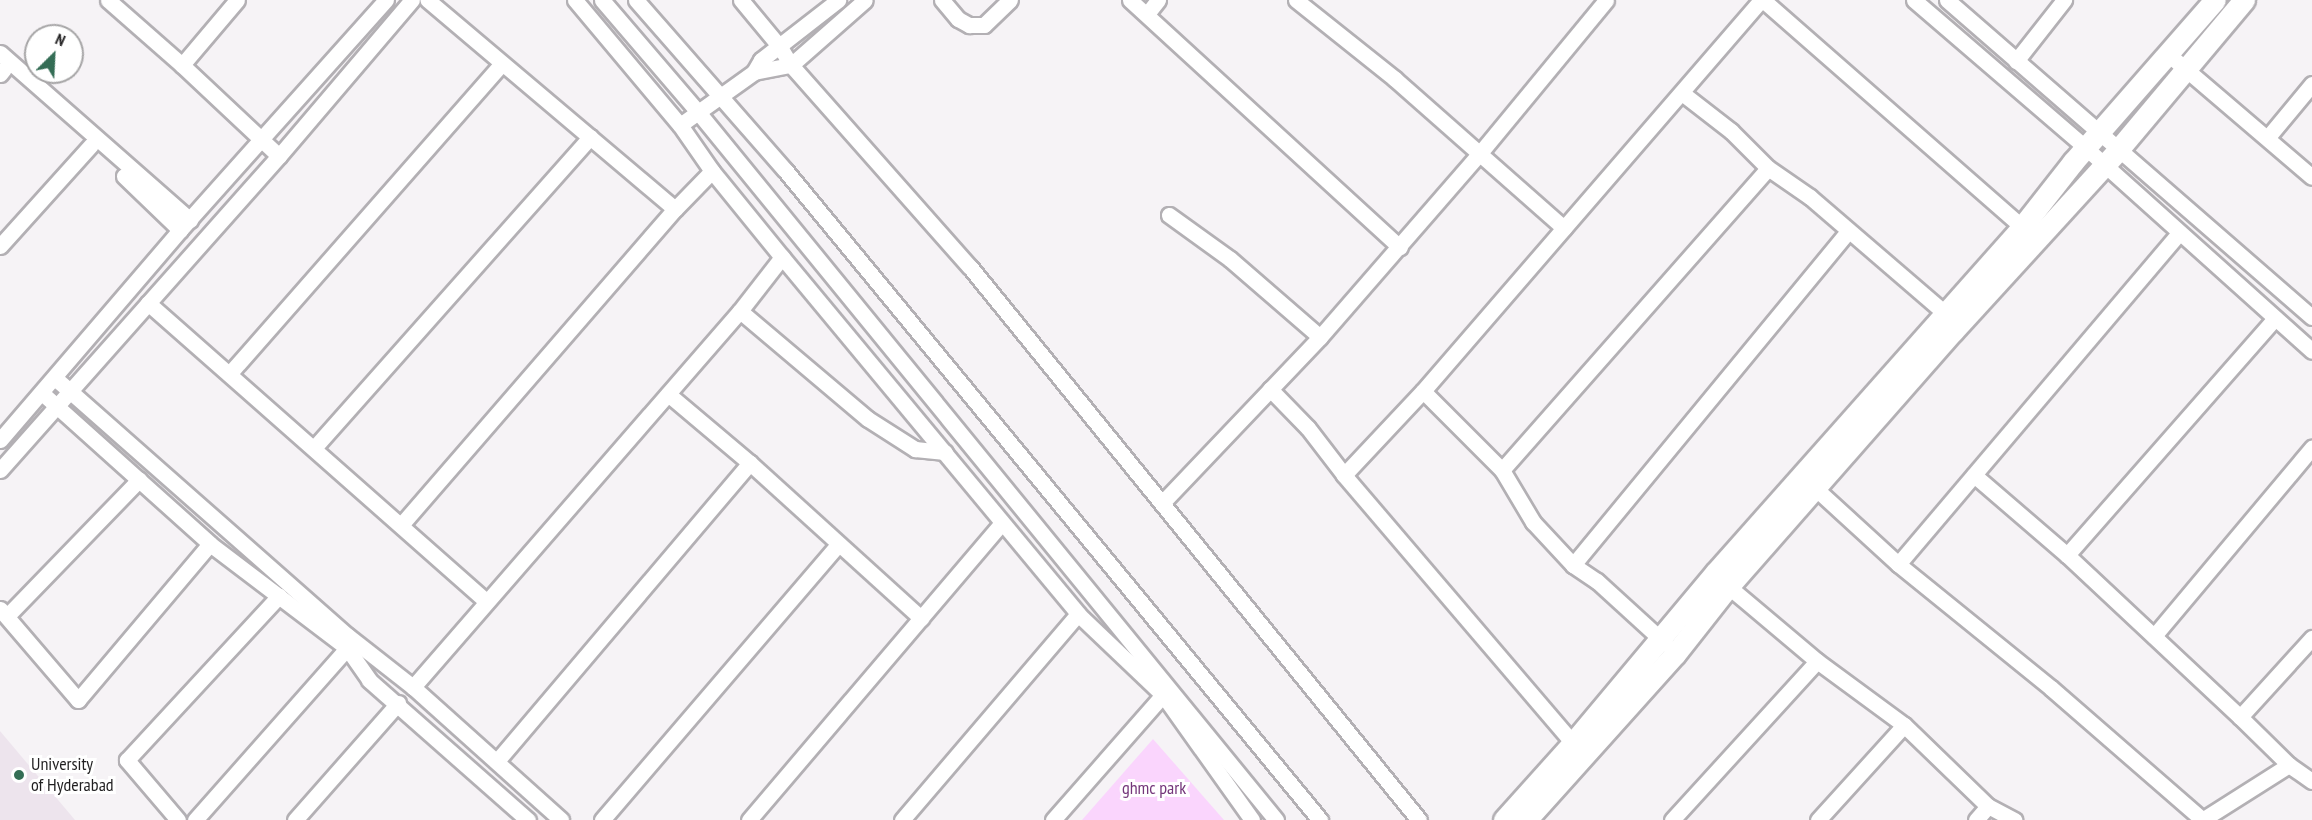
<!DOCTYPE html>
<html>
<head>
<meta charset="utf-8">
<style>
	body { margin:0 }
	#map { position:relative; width:2312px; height:820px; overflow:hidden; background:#f6f3f6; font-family:"PT Sans Narrow",sans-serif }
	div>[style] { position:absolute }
	.built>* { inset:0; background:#ede4ed }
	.green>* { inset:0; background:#fad5fd }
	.roads { filter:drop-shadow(2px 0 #b3b0b4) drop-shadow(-2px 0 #b3b0b4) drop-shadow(0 2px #b3b0b4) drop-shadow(0 -2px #b3b0b4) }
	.street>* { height:15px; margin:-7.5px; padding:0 7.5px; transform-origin:7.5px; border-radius:7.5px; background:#fff }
	.secondary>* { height:21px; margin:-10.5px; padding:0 10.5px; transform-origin:10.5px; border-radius:10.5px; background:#fff }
	.dots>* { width:16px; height:16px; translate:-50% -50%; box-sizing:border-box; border:3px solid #fff; border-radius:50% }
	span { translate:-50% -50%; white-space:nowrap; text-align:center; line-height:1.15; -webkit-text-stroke:6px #fff; paint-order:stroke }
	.poi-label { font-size:18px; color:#201f20 }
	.left { translate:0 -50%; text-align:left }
	.park-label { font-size:18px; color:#74367a }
	.north { position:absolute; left:24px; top:24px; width:60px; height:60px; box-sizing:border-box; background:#fff; border:2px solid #a6a5a6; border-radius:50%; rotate:24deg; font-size:16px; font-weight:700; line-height:24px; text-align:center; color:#201f20 }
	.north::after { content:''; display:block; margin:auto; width:21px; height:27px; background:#346d55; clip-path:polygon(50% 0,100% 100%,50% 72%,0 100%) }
</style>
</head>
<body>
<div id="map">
	<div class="built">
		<i style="clip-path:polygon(0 731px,75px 820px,0 820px)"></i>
	</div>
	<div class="green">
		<i style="clip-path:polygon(1153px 739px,1224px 820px,1082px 820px)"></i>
	</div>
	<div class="roads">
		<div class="street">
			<i style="left:108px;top:0;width:98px;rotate:41.3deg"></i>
			<i style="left:182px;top:65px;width:133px;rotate:43.2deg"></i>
			<i style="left:575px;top:0;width:163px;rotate:50deg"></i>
			<i style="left:680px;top:125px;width:56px;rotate:55.2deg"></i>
			<i style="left:712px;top:171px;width:111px;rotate:50.9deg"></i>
			<i style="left:782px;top:257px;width:464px;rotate:50.3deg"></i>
			<i style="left:1078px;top:614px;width:117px;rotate:43.6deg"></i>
			<i style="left:1163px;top:695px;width:153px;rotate:54.5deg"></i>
			<i style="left:602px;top:0;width:148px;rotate:49.4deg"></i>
			<i style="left:698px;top:112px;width:914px;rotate:50.77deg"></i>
			<i style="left:636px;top:0;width:226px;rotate:48.8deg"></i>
			<i style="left:785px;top:170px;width:842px;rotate:50.54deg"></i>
			<i style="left:741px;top:0;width:61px;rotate:50.3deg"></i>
			<i style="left:780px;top:47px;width:21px;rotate:59deg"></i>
			<i style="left:791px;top:65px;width:270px;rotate:48.5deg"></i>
			<i style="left:970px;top:267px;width:712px;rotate:50.93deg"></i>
			<i style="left:942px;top:0;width:25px;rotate:50deg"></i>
			<i style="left:958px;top:19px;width:13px;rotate:29deg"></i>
			<i style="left:969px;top:25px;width:15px"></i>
			<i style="left:984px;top:25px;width:36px;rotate:-44deg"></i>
			<i style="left:1130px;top:0;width:366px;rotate:42.5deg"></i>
			<i style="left:1296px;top:0;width:127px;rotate:38.6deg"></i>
			<i style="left:1395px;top:79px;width:225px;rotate:41.4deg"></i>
			<i style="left:1763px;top:0;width:344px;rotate:41.2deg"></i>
			<i style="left:1914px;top:0;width:228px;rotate:40.7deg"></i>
			<i style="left:2087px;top:149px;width:302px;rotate:41.9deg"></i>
			<i style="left:1947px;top:0;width:483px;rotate:41deg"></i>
			<i style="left:1147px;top:14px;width:18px;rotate:-52deg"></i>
			<i style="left:0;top:53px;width:253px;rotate:41.3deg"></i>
			<i style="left:2168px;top:54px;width:189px;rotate:40.5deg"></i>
			<i style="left:2016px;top:61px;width:78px;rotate:-51.8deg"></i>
			<i style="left:182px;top:65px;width:85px;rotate:-49.8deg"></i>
			<i style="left:754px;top:72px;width:38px;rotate:-11deg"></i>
			<i style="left:791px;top:65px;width:98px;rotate:-41.3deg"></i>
			<i style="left:0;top:74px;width:6px;rotate:-51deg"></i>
			<i style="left:1682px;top:93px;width:62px;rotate:37.8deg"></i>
			<i style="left:1731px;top:131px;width:52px;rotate:45deg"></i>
			<i style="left:1768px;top:168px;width:51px;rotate:34.6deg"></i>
			<i style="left:1810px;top:197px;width:178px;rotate:40.7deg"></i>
			<i style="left:680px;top:125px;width:91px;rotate:-35.6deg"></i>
			<i style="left:754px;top:72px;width:14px;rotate:-60deg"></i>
			<i style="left:761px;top:60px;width:98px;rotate:-37.9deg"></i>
			<i style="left:2268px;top:137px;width:69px;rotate:-50.3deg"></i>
			<i style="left:124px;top:176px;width:78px;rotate:44deg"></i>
			<i style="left:675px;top:209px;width:53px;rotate:-45.8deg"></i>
			<i style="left:1169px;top:215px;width:75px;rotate:35.8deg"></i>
			<i style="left:1230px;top:259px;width:119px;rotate:40.9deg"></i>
			<i style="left:2179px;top:233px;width:434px;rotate:130.3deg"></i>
			<i style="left:1898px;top:564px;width:197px;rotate:39deg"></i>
			<i style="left:2051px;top:688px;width:201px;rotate:41deg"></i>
			<i style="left:0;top:246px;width:136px;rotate:-48deg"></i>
			<i style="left:148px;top:303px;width:451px;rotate:41.4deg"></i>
			<i style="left:740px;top:311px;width:167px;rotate:40.2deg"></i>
			<i style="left:868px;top:419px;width:56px;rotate:32.6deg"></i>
			<i style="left:915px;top:449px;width:30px;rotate:6deg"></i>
			<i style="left:230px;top:373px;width:411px;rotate:-48.7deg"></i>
			<i style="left:55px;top:378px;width:390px;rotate:41.4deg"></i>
			<i style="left:348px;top:636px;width:83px;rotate:38.1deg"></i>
			<i style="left:413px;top:687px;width:199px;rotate:41.9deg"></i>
			<i style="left:1270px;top:389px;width:54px;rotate:45.7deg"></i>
			<i style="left:1308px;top:428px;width:59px;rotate:52.5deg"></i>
			<i style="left:1344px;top:475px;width:353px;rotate:49.5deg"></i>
			<i style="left:1423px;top:391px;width:112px;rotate:45deg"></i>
			<i style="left:1502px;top:470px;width:61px;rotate:59.2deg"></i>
			<i style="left:1533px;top:522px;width:59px;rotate:47.1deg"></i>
			<i style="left:1573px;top:565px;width:29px;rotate:34deg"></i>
			<i style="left:1597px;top:581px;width:93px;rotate:42.4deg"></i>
			<i style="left:42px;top:393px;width:226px;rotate:41.9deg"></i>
			<i style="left:210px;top:544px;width:172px;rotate:37.2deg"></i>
			<i style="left:347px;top:648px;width:39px;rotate:55deg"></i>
			<i style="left:369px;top:680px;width:212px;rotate:41.4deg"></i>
			<i style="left:668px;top:394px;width:107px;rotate:40.1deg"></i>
			<i style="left:750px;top:463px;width:231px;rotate:42.2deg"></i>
			<i style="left:0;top:440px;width:277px;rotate:-49.4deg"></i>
			<i style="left:180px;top:230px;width:309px;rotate:-48.2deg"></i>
			<i style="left:314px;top:448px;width:416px;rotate:-48.4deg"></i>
			<i style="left:0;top:470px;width:420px;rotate:-48.4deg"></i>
			<i style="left:279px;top:156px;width:205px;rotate:-49.6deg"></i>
			<i style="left:1502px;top:470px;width:402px;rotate:-48.6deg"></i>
			<i style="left:1344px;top:475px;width:115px;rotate:-46.8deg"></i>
			<i style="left:1423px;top:391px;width:517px;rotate:-49.16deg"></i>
			<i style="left:1974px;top:475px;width:123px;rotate:40.7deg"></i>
			<i style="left:2067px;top:555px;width:237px;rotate:43.1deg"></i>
			<i style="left:1805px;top:485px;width:10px;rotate:17deg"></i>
			<i style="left:1815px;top:488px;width:113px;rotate:42.5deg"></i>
			<i style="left:1162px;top:503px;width:229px;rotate:-46.4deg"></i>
			<i style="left:1320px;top:337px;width:244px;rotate:-49deg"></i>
			<i style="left:1480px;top:153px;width:198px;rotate:-50.5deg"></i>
			<i style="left:401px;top:525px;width:418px;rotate:-49.1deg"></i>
			<i style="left:675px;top:209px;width:324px;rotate:-139.8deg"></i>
			<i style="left:2067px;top:555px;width:315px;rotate:-48.7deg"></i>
			<i style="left:1573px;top:565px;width:433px;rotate:-50.5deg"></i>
			<i style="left:1722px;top:581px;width:124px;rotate:40.1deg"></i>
			<i style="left:1817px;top:661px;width:108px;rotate:36.3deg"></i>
			<i style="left:1904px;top:725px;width:117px;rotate:44deg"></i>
			<i style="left:1988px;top:806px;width:30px;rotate:28deg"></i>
			<i style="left:0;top:609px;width:120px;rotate:49.4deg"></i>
			<i style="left:78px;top:700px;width:204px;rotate:-49.8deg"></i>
			<i style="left:7px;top:616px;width:190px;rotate:-45.9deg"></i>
			<i style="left:2154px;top:636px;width:246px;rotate:-50deg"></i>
			<i style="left:413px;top:687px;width:498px;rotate:-49deg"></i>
			<i style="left:740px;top:311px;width:68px;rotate:-52.1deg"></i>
			<i style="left:497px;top:761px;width:391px;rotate:-49.7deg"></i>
			<i style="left:2289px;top:765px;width:28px;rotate:35deg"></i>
			<i style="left:178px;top:820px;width:79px;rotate:-130.4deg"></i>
			<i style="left:127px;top:760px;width:224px;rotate:-47.2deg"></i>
			<i style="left:195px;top:820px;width:230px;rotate:-48.5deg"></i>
			<i style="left:295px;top:820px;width:156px;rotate:-48.6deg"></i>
			<i style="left:602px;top:820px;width:362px;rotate:-49.4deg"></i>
			<i style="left:749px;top:820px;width:390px;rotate:-49.6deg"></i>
			<i style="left:902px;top:820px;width:271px;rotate:-49.5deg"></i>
			<i style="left:1053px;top:820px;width:167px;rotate:-48.7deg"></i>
			<i style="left:1672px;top:820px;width:215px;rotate:-47.6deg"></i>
			<i style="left:1818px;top:820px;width:128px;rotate:-47.8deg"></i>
			<i style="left:1976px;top:820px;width:18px;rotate:-49deg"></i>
			<i style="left:2202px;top:820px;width:103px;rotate:-32.3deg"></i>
			<i style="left:2289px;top:765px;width:69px;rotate:-135.6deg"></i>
			<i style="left:2240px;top:717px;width:107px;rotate:-47.7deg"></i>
		</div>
		<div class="secondary">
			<i style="left:1504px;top:820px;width:103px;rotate:-48.1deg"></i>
			<i style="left:1573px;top:743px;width:223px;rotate:-50.1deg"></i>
			<i style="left:1716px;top:572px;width:461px;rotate:-48.4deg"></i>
			<i style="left:2022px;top:227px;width:83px;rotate:-51.9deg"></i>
			<i style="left:2073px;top:162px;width:215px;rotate:-48.8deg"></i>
			<i style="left:1526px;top:820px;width:223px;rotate:-48.1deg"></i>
			<i style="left:1675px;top:654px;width:84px;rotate:-51.8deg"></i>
			<i style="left:1727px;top:588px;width:342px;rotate:-48.7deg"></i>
			<i style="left:1953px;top:331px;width:245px;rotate:-47.6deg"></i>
			<i style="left:2118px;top:150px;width:196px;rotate:-50deg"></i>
		</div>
	</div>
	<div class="dots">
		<i style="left:19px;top:775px;background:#346d55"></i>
	</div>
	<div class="poi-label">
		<span class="left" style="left:31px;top:775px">University<br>of Hyderabad</span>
	</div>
	<div class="park-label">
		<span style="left:1154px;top:788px">ghmc park</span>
	</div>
	<div class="north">N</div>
</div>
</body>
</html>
